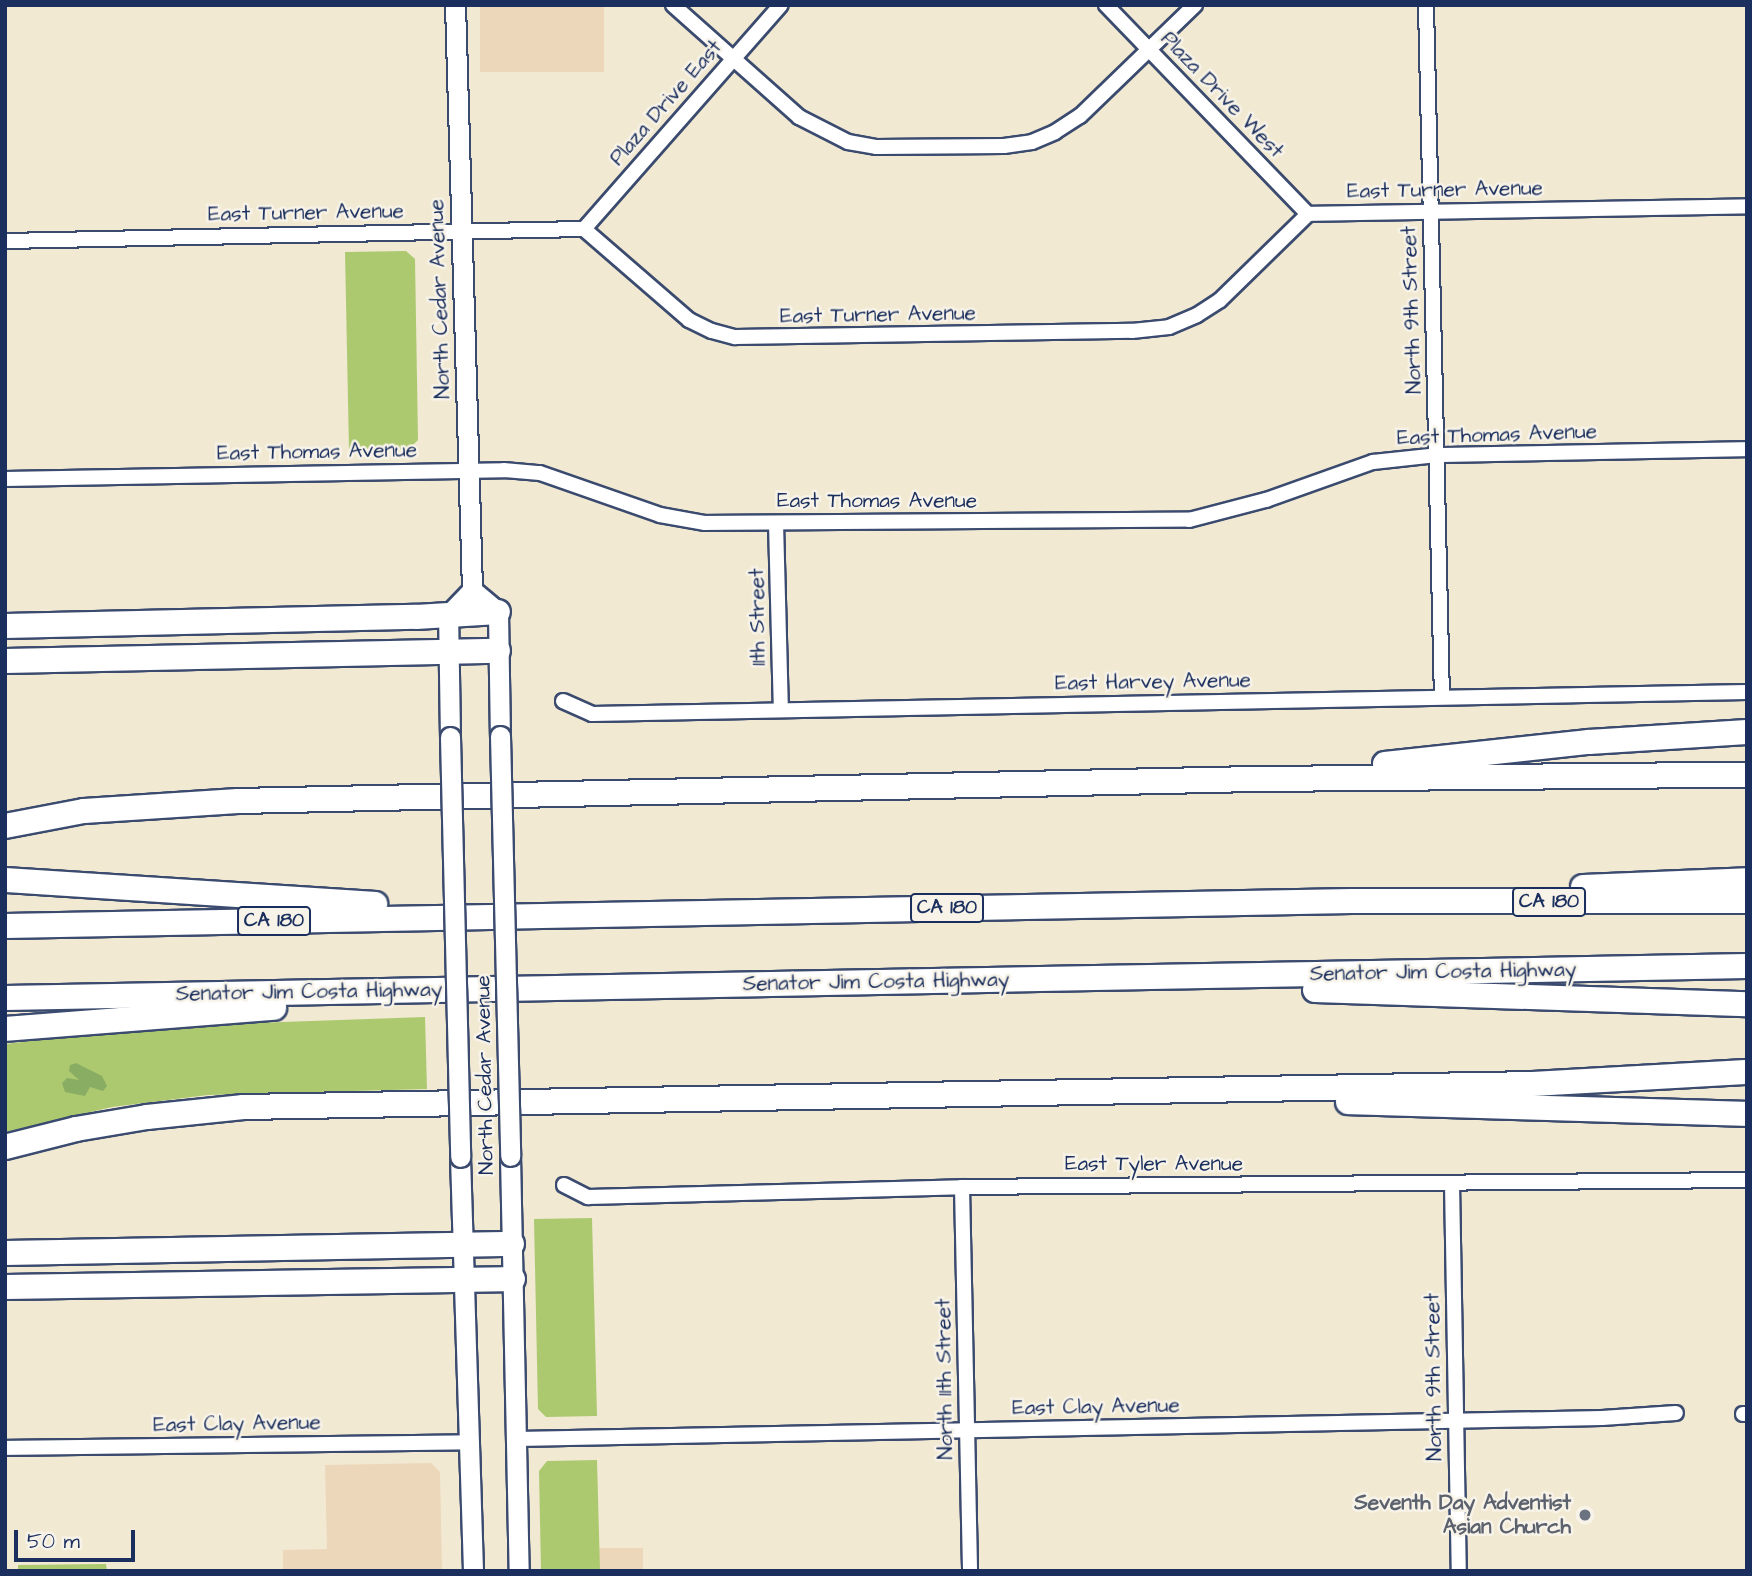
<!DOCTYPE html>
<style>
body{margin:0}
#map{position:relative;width:1752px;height:1576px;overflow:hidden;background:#f1e9d2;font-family:"Architects Daughter",sans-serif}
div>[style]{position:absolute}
.built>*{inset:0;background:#edd7bb;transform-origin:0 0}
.green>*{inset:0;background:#acc970}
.forest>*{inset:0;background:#89ad62}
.roads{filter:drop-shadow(2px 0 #3b4b6f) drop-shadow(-2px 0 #3b4b6f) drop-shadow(0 2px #3b4b6f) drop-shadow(0 -2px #3b4b6f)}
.minor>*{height:14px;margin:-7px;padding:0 7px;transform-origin:7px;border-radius:7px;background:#fff}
.secondary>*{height:19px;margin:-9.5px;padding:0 9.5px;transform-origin:9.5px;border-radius:9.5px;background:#fff}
.motorway>*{height:24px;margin:-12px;padding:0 12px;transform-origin:12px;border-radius:12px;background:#fff}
.bridges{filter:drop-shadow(2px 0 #3b4b6f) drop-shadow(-2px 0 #3b4b6f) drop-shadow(0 2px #3b4b6f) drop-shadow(0 -2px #3b4b6f)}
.secondary-bridge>*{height:19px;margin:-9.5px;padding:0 9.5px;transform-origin:9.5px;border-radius:9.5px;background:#fff}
.dots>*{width:19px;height:19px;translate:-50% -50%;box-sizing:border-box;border:4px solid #f7f3e8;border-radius:50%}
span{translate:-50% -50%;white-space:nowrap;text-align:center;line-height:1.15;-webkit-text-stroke:5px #f7f3e8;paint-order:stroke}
.shield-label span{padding:2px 5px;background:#f7f3e8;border:2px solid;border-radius:5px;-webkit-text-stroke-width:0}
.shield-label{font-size:19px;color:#1b2f5e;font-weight:700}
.street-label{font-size:21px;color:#1b2f5e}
.worship-label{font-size:21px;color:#5b616d;font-weight:700}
.right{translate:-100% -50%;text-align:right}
.frame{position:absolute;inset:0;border:7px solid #1b2f5e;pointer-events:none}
.scale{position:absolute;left:14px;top:1530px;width:121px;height:32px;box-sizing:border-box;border:4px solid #1b2f5e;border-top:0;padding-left:9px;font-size:21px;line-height:24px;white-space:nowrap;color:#1b2f5e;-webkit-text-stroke:5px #f7f3e8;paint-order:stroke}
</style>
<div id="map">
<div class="built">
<div style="left:480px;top:5px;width:124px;height:67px"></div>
<div style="clip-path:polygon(431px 1463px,440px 1472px,442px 1571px,283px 1571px,283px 1550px,327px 1549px,325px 1465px)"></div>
<div style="left:599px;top:1548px;width:44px;height:23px"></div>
</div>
<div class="green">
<div style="clip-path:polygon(406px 251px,415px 259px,418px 440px,409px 449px,349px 450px,345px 252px)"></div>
<div style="clip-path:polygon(425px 1017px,427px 1089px,208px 1095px,112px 1107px,5px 1132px,5px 1044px,164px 1026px)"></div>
<div style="clip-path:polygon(592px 1218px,597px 1416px,546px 1417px,538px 1409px,534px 1219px)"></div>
<div style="clip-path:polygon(597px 1460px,600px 1571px,541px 1571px,539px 1471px,547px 1461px)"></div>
<div style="clip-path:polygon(106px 1564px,107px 1571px,18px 1571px,18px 1565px)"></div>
</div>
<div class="forest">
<div style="clip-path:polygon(76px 1063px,102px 1076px,107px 1086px,103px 1091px,90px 1087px,85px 1096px,65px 1092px,62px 1083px,67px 1078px,79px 1080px,69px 1071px,70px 1065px)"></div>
</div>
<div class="roads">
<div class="minor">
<div style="left:673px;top:5px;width:169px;rotate:41.6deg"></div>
<div style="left:799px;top:117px;width:55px;rotate:27deg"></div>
<div style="left:848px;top:142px;width:28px;rotate:10deg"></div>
<div style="left:876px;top:147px;width:128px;rotate:-0.4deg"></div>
<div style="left:1004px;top:146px;width:28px;rotate:-8deg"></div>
<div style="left:1032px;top:142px;width:25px;rotate:-23deg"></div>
<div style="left:1055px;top:132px;width:30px;rotate:-33deg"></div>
<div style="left:1080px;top:116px;width:160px;rotate:-44deg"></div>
<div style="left:1106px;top:5px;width:291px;rotate:46deg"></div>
<div style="left:1426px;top:5px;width:692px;rotate:88.68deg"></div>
<div style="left:584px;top:229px;width:298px;rotate:-48.7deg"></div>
<div style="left:5px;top:241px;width:579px;rotate:-1.19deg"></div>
<div style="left:584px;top:229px;width:139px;rotate:40.9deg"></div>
<div style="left:689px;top:320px;width:25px;rotate:26deg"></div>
<div style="left:712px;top:331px;width:24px;rotate:15deg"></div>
<div style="left:735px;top:337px;width:397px;rotate:-0.9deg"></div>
<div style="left:1132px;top:331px;width:37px;rotate:-6deg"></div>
<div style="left:1169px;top:327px;width:30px;rotate:-23deg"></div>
<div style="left:1197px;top:315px;width:27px;rotate:-33deg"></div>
<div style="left:1220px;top:300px;width:123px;rotate:-44.3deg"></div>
<div style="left:1308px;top:214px;width:439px;rotate:-1deg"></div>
<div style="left:5px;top:479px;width:499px;rotate:-1deg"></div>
<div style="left:504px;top:470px;width:36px;rotate:5deg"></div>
<div style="left:540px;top:473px;width:127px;rotate:19.3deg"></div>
<div style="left:660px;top:515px;width:46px;rotate:10.1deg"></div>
<div style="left:705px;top:523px;width:484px;rotate:-0.4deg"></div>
<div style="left:1189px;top:520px;width:80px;rotate:-14.6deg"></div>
<div style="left:1266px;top:500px;width:114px;rotate:-19.6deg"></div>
<div style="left:1373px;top:462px;width:64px;rotate:-6.2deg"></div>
<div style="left:1437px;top:455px;width:310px;rotate:-1.1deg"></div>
<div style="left:776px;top:523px;width:186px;rotate:88.5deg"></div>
<div style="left:563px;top:701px;width:32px;rotate:24deg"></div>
<div style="left:592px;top:714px;width:1155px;rotate:-1.09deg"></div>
<div style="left:1452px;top:1183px;width:388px;rotate:89deg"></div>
<div style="left:564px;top:1185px;width:27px;rotate:27deg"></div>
<div style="left:588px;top:1197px;width:374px;rotate:-1.5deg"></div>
<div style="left:962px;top:1187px;width:785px;rotate:-0.51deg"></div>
<div style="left:962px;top:1187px;width:384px;rotate:88.8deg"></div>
<div style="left:1743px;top:1414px;width:4px"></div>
<div style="left:517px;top:1439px;width:1085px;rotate:-1.11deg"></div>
<div style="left:1602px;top:1418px;width:74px;rotate:-3.9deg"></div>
<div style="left:5px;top:1448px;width:463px;rotate:-0.7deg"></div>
</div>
<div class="secondary">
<div style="left:472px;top:590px;width:34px;rotate:40deg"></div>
<div style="left:498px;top:612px;width:124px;rotate:89.1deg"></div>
<div style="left:450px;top:737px;width:122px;rotate:-90.9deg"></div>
<div style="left:448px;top:615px;width:35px;rotate:-46deg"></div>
<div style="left:472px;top:590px;width:585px;rotate:-91.66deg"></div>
<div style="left:510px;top:1156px;width:415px;rotate:88.8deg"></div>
<div style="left:460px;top:1157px;width:414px;rotate:88.2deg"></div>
</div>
<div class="motorway">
<div style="left:5px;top:626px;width:411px;rotate:-1.3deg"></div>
<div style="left:416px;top:617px;width:82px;rotate:-3.5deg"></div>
<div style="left:5px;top:661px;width:493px;rotate:-1.2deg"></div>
<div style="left:1385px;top:764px;width:205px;rotate:-6.2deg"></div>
<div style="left:1589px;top:742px;width:158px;rotate:-3.6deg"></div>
<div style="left:5px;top:826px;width:80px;rotate:-10.8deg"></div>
<div style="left:84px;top:811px;width:154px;rotate:-3.7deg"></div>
<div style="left:238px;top:801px;width:1019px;rotate:-1.24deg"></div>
<div style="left:1257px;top:779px;width:490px;rotate:-0.5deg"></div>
<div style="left:5px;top:880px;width:371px;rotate:3.7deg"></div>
<div style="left:1583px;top:887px;width:164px;rotate:-2.4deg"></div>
<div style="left:5px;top:926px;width:1347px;rotate:-1.06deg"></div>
<div style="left:1352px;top:901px;width:395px"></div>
<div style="left:1315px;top:990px;width:432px;rotate:1.9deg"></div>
<div style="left:5px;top:998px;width:1742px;rotate:-1.05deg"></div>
<div style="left:5px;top:1029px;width:270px;rotate:-4.5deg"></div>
<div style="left:1348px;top:1102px;width:399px;rotate:1.7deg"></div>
<div style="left:5px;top:1147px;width:73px;rotate:-14.2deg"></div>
<div style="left:76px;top:1129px;width:72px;rotate:-9.6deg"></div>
<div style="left:147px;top:1117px;width:97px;rotate:-5.9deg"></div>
<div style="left:243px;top:1107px;width:1288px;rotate:-1.02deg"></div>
<div style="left:1531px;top:1084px;width:216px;rotate:-3.2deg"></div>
<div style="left:5px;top:1253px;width:507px;rotate:-1.02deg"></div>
<div style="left:5px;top:1287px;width:508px;rotate:-0.9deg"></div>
</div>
</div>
<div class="bridges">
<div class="secondary-bridge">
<div style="left:500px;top:736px;width:420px;rotate:88.6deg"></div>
<div style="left:450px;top:737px;width:420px;rotate:88.6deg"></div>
</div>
</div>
<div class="dots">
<div style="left:1585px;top:1515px;background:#6b7280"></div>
</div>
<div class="shield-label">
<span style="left:1549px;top:902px">CA 180</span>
<span style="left:947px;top:908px">CA 180</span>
<span style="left:274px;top:921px">CA 180</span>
</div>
<div class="street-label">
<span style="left:1222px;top:95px;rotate:46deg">Plaza Drive West</span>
<span style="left:666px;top:103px;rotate:-49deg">Plaza Drive East</span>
<span style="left:1445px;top:190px;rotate:-1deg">East Turner Avenue</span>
<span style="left:306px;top:213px;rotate:-1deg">East Turner Avenue</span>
<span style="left:440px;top:299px;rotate:-92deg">North Cedar Avenue</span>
<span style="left:1412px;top:310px;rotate:-92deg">North 9th Street</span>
<span style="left:878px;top:315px;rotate:-1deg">East Turner Avenue</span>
<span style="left:1497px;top:435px;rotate:-2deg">East Thomas Avenue</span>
<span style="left:317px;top:452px;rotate:-1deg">East Thomas Avenue</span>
<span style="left:877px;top:501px">East Thomas Avenue</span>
<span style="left:758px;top:617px;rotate:-91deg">11th Street</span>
<span style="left:1153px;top:682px;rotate:-1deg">East Harvey Avenue</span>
<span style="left:1443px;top:972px;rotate:-1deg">Senator Jim Costa Highway</span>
<span style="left:876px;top:982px;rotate:-1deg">Senator Jim Costa Highway</span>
<span style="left:309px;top:992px;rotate:-1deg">Senator Jim Costa Highway</span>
<span style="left:485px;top:1075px;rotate:-91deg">North Cedar Avenue</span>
<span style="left:1154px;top:1164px">East Tyler Avenue</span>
<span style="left:1434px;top:1377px;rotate:-91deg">North 9th Street</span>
<span style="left:945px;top:1379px;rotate:-91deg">North 11th Street</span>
<span style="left:1096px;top:1407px;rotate:-1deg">East Clay Avenue</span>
<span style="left:237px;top:1424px;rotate:-1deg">East Clay Avenue</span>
</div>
<div class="worship-label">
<span class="right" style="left:1571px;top:1515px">Seventh Day Adventist<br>Asian Church</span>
</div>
<div class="frame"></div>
<div class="scale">50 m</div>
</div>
